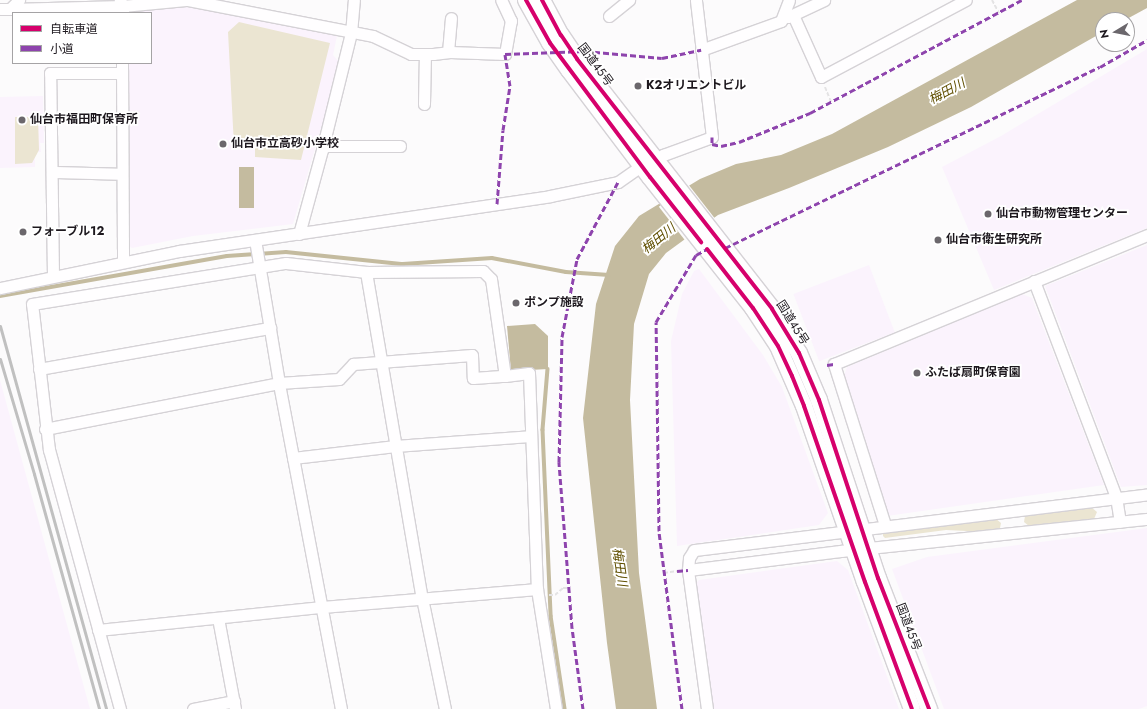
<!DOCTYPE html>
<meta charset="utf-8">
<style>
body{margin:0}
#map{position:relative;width:1147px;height:709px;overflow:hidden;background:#fcfbfc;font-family:Jost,"Noto Sans JP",sans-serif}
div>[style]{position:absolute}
.built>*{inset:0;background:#fbf3fd;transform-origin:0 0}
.green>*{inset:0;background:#ebe5d2}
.water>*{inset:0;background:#c4bb9f;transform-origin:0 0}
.pier>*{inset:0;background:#fcfbfc;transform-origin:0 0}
.stream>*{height:3.5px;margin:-1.75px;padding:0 1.75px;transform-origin:1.75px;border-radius:1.75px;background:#c4bb9f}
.path>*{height:2px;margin-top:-1px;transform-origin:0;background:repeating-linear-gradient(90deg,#e4e3e4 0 4px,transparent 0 6px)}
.roads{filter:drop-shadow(1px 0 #d5d2d6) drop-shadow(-1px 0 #d5d2d6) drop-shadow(0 1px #d5d2d6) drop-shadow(0 -1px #d5d2d6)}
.minor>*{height:11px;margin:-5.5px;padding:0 5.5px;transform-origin:5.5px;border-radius:5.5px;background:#fffeff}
.highway>*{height:16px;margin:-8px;padding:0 8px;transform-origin:8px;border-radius:8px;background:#fffeff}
.rail>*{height:3px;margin:-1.5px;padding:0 1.5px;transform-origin:1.5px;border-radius:1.5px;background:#c0c0c0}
.quiet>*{height:3px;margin-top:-1.5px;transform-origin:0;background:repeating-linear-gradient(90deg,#8e44ad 0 6px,transparent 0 9px)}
.cycleway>*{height:4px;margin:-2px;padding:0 2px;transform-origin:2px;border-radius:2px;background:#d6006c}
.dots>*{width:11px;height:11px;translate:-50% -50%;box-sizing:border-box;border:2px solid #fff;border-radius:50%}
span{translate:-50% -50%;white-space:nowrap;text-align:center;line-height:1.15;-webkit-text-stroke:3.5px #fff;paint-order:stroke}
.street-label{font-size:12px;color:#1d181e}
.poi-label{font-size:12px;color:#1d181e;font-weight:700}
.left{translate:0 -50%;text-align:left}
.water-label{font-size:13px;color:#604f01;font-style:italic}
.legend{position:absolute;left:12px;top:12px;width:140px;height:52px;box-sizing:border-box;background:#fff;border:1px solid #a5a3a5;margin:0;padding:5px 7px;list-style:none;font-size:12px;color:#1d181e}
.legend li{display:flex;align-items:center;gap:8px;height:20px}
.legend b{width:20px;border:1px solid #a5a3a5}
.north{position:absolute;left:1095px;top:12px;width:40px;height:40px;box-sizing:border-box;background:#fff;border:1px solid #a5a3a5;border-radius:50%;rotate:260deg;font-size:11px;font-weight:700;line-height:16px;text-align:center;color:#1d181e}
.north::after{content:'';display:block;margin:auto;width:14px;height:18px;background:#6b676c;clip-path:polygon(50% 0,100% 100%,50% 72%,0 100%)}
</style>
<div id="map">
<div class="built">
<div style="clip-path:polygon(180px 6px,228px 13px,337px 36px,333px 55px,340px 63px,293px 224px,193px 236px,132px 248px,129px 246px,128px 63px,151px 63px,151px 13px,127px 13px,127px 9px)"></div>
<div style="clip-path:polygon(1147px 49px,1147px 228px,994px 290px,942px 167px,1001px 136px)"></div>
<div style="clip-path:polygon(43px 96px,44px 143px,40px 143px,41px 152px,35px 152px,35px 167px,0 168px,0 97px)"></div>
<div style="clip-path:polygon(1147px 245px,1147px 485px,1121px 487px,1045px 286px)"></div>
<div style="left:869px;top:265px;width:72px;height:81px;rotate:69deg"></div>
<div style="clip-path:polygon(699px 269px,763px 355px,782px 387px,828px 513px,819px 525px,677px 546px,671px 341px,682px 294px,694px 271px)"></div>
<div style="clip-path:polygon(1022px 294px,1032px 298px,1104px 485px,887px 516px,844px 376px,847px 367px)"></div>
<div style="clip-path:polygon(0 380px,90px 709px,0 709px)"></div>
<div style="clip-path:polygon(1147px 528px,1147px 706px,1139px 709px,944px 709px,892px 569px,927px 557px)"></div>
<div style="clip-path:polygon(837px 561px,848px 570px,899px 709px,710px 709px,694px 586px,699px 580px)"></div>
</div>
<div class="green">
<div style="clip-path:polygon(239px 22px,330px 43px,301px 160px,255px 157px,255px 146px,234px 146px,228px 32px)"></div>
<div style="clip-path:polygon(15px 117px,38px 117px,39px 150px,32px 163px,15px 164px)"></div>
<div style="clip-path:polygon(1091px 507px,1097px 512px,1094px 519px,1029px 526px,1024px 522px,1025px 516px,1028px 515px)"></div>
<div style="clip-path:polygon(995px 518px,1001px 523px,1000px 528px,998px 530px,987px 532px,946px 530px,885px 538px,883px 536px,883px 532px)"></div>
</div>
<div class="water">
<div style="clip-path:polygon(1077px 0,1147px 0,1147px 8px,1125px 20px,1103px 20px,1103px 32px,971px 107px,888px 147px,789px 188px,718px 215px,666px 253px,649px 274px,634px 324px,630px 400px,639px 573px,657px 709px,616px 709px,607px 643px,583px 418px,596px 304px,615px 246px,639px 216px,700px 179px,736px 164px,781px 155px,832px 134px)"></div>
<div style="left:239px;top:167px;width:15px;height:41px"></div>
<div style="clip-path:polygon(535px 324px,548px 336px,548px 369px,511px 371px,507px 326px)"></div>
</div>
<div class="pier">
<div style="left:688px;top:184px;width:44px;height:37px;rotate:52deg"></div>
</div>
<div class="stream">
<div style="left:0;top:296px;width:230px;rotate:-10deg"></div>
<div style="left:227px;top:256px;width:59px;rotate:-3.9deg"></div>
<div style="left:286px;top:252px;width:118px;rotate:5.9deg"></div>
<div style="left:403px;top:264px;width:89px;rotate:-3.9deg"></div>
<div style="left:492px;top:258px;width:75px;rotate:10.7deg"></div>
<div style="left:566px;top:272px;width:43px;rotate:4deg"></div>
<div style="left:548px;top:369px;width:61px;rotate:94.7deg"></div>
<div style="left:543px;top:430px;width:186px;rotate:87.5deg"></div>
<div style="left:551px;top:616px;width:94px;rotate:81.4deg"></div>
</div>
<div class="path">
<div style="left:992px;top:0;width:15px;rotate:62deg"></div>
<div style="left:825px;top:87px;width:16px;rotate:68deg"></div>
<div style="left:664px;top:573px;width:13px;rotate:-9deg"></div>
<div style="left:549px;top:595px;width:6px"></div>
<div style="left:555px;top:595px;width:11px;rotate:-41deg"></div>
<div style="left:563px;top:588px;width:6px"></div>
</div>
<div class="roads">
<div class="minor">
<div style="left:188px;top:0;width:188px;rotate:11deg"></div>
<div style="left:373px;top:36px;width:42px;rotate:25.3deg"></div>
<div style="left:411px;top:54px;width:22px"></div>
<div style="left:433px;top:54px;width:17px;rotate:-7deg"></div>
<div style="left:450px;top:52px;width:55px;rotate:2.1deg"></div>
<div style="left:505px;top:54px;width:34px;rotate:-80deg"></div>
<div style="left:511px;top:21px;width:23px;rotate:-115deg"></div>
<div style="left:0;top:9px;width:10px"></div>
<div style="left:10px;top:9px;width:13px;rotate:-45deg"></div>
<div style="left:10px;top:9px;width:113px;rotate:-1.5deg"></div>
<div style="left:123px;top:6px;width:7px;rotate:-117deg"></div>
<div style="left:123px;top:12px;width:6px;rotate:-90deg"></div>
<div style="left:123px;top:6px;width:63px;rotate:-5.4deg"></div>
<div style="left:793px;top:15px;width:68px;rotate:65.7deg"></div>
<div style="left:821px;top:77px;width:164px;rotate:-28deg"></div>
<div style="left:609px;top:16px;width:26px;rotate:-39deg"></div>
<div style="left:788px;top:17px;width:40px;rotate:-25deg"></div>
<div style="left:701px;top:50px;width:85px;rotate:-19.9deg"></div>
<div style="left:781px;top:21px;width:22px;rotate:-69deg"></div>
<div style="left:448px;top:52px;width:34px;rotate:-85deg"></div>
<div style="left:122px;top:63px;width:198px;rotate:89.7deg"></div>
<div style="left:424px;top:104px;width:50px;rotate:-88.9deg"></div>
<div style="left:323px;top:146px;width:77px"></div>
<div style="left:656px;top:160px;width:9px;rotate:-36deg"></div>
<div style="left:663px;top:155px;width:52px;rotate:-20.2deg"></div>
<div style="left:712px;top:137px;width:138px;rotate:-96.7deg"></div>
<div style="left:52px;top:172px;width:70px;rotate:1.6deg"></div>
<div style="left:299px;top:234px;width:87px;rotate:-74.7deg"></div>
<div style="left:322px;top:150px;width:121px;rotate:-76.1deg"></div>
<div style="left:351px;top:33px;width:33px;rotate:-85deg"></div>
<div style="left:366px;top:272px;width:331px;rotate:80.3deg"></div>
<div style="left:422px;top:598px;width:113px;rotate:78.3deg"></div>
<div style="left:53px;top:276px;width:203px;rotate:-90.8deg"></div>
<div style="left:50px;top:73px;width:72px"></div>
<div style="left:1034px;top:281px;width:231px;rotate:69.2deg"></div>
<div style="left:1116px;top:497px;width:25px;rotate:81deg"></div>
<div style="left:0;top:288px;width:183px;rotate:-11.7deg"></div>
<div style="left:179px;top:251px;width:375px;rotate:-8.4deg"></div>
<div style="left:550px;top:196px;width:69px;rotate:-11.6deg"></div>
<div style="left:618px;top:182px;width:28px;rotate:-35deg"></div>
<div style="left:39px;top:369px;width:235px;rotate:-10.1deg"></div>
<div style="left:45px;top:429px;width:238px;rotate:-11.1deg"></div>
<div style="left:279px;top:383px;width:145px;rotate:-99.5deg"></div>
<div style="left:293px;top:458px;width:103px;rotate:-6.7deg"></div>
<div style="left:395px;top:446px;width:135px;rotate:-4.2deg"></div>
<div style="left:885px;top:525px;width:169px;rotate:-107.6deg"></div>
<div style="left:834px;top:364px;width:339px;rotate:-22.4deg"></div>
<div style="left:688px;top:570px;width:154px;rotate:-7.1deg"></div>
<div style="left:841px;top:551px;width:308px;rotate:-6deg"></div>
<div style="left:218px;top:618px;width:93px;rotate:79.4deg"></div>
<div style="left:98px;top:630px;width:225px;rotate:-5.9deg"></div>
<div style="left:322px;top:607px;width:216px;rotate:-4.8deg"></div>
<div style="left:120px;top:709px;width:269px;rotate:-105.3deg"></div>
<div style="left:49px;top:450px;width:147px;rotate:-96.6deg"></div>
<div style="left:32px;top:304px;width:257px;rotate:-9.2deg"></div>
<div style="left:286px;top:263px;width:81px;rotate:6.4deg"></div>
<div style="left:366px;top:272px;width:117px;rotate:-0.5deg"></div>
<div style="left:483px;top:271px;width:11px;rotate:45deg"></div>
<div style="left:491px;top:279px;width:98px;rotate:81.8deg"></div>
<div style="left:505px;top:376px;width:24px;rotate:-7deg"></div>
<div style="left:529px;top:373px;width:216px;rotate:87.9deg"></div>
<div style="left:537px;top:589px;width:121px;rotate:81deg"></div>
<div style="left:193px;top:709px;width:42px;rotate:-11deg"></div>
<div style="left:341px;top:709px;width:332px;rotate:-100.8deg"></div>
<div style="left:279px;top:383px;width:60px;rotate:-3.8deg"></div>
<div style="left:339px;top:379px;width:21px;rotate:-47deg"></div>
<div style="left:353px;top:364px;width:119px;rotate:-4.3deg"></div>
<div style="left:472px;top:355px;width:23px;rotate:88deg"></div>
<div style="left:473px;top:378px;width:32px;rotate:-4deg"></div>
<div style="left:707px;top:709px;width:140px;rotate:-97.8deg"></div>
<div style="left:688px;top:570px;width:12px;rotate:-85deg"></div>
<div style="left:689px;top:558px;width:9px;rotate:-58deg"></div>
<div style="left:694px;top:550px;width:456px;rotate:-7deg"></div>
</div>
<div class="highway">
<div style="left:526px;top:0;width:49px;rotate:60.8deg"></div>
<div style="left:550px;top:43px;width:33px;rotate:55deg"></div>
<div style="left:569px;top:70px;width:134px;rotate:52.9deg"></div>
<div style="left:650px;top:177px;width:167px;rotate:51.8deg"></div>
<div style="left:753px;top:308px;width:45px;rotate:56.7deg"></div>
<div style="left:778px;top:346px;width:65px;rotate:66.6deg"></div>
<div style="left:804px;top:406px;width:186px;rotate:70.9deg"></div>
<div style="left:865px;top:582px;width:135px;rotate:69.7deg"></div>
<div style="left:542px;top:0;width:40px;rotate:62deg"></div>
<div style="left:561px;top:35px;width:29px;rotate:56deg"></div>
<div style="left:577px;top:59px;width:317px;rotate:52deg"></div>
<div style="left:772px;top:309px;width:52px;rotate:58.5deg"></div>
<div style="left:799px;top:353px;width:51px;rotate:66.9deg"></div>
<div style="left:819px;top:400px;width:188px;rotate:71.7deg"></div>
<div style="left:878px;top:578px;width:141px;rotate:68.7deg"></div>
</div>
</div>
<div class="rail">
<div style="left:0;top:326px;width:397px;rotate:74.5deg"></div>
<div style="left:0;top:359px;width:120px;rotate:73.5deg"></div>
<div style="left:34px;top:474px;width:244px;rotate:74.5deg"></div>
</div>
<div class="quiet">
<div style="left:712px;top:137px;width:7px;rotate:90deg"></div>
<div style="left:712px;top:144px;width:9px;rotate:13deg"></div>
<div style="left:721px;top:146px;width:18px;rotate:-13deg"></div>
<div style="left:739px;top:142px;width:77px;rotate:-22.2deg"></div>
<div style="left:810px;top:113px;width:240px;rotate:-28.1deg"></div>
<div style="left:497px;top:204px;width:74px;rotate:-85.4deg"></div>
<div style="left:503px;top:130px;width:45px;rotate:-81deg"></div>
<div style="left:510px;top:86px;width:32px;rotate:-99deg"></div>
<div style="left:505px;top:54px;width:80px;rotate:-2.1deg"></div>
<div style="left:585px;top:51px;width:77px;rotate:5.2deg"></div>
<div style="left:662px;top:58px;width:40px;rotate:-12deg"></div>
<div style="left:725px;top:248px;width:416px;rotate:-25.8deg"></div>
<div style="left:1100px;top:67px;width:54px;rotate:-29.9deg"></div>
<div style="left:827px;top:365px;width:7px;rotate:-8deg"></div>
<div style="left:677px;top:571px;width:11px;rotate:-5deg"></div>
<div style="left:583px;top:709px;width:82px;rotate:-97.7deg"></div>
<div style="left:572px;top:628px;width:167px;rotate:-94.5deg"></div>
<div style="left:559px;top:462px;width:125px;rotate:-88.6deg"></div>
<div style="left:562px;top:337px;width:79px;rotate:-79.1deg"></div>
<div style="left:577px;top:259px;width:87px;rotate:-62deg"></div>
<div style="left:682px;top:709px;width:179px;rotate:-97.4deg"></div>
<div style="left:659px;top:531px;width:209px;rotate:-90.8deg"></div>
<div style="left:656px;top:322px;width:78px;rotate:-59.2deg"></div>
<div style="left:696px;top:255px;width:13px;rotate:-29deg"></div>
</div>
<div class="cycleway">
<div style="left:526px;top:0;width:49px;rotate:60.8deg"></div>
<div style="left:550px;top:43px;width:167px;rotate:53.3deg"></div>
<div style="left:650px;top:177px;width:83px;rotate:51.9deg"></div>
<div style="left:542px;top:0;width:40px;rotate:62deg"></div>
<div style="left:561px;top:35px;width:29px;rotate:56deg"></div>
<div style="left:577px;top:59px;width:317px;rotate:52deg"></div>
<div style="left:772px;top:309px;width:52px;rotate:58.5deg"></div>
<div style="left:799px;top:353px;width:51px;rotate:66.9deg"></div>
<div style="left:819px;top:400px;width:188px;rotate:71.7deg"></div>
<div style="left:878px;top:578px;width:141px;rotate:68.7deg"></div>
<div style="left:707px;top:249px;width:75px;rotate:52.1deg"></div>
<div style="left:753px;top:308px;width:45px;rotate:56.7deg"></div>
<div style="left:778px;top:346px;width:33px;rotate:65deg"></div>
<div style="left:792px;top:376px;width:32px;rotate:68deg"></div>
<div style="left:804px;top:406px;width:186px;rotate:70.9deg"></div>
<div style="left:865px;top:582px;width:135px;rotate:69.7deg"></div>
</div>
<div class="dots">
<div style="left:638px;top:86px;background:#6b676c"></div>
<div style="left:22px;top:120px;background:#6b676c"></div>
<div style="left:223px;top:144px;background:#6b676c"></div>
<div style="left:988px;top:214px;background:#6b676c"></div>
<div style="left:23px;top:232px;background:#6b676c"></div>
<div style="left:938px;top:240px;background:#6b676c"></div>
<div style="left:516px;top:303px;background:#6b676c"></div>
<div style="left:917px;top:373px;background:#6b676c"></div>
</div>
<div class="street-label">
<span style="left:595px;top:65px;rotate:53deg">国道45号</span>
<span style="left:792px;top:323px;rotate:58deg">国道45号</span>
<span style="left:908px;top:627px;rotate:69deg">国道45号</span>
</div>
<div class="poi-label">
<span class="left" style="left:646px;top:86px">K2オリエントビル</span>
<span class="left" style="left:30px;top:120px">仙台市福田町保育所</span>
<span class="left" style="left:231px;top:144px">仙台市立高砂小学校</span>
<span class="left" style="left:996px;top:214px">仙台市動物管理センター</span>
<span class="left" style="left:31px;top:232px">フォーブル12</span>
<span class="left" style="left:946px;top:240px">仙台市衛生研究所</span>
<span class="left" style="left:524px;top:303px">ポンプ施設</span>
<span class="left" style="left:925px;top:373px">ふたば扇町保育園</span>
</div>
<div class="water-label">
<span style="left:947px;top:92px;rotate:-28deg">梅田川</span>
<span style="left:659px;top:239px;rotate:-39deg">梅田川</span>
<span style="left:619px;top:567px;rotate:82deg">梅田川</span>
</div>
<ul class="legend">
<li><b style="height:5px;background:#d6006c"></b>自転車道</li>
<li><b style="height:5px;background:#8e44ad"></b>小道</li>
</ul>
<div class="north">N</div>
</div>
